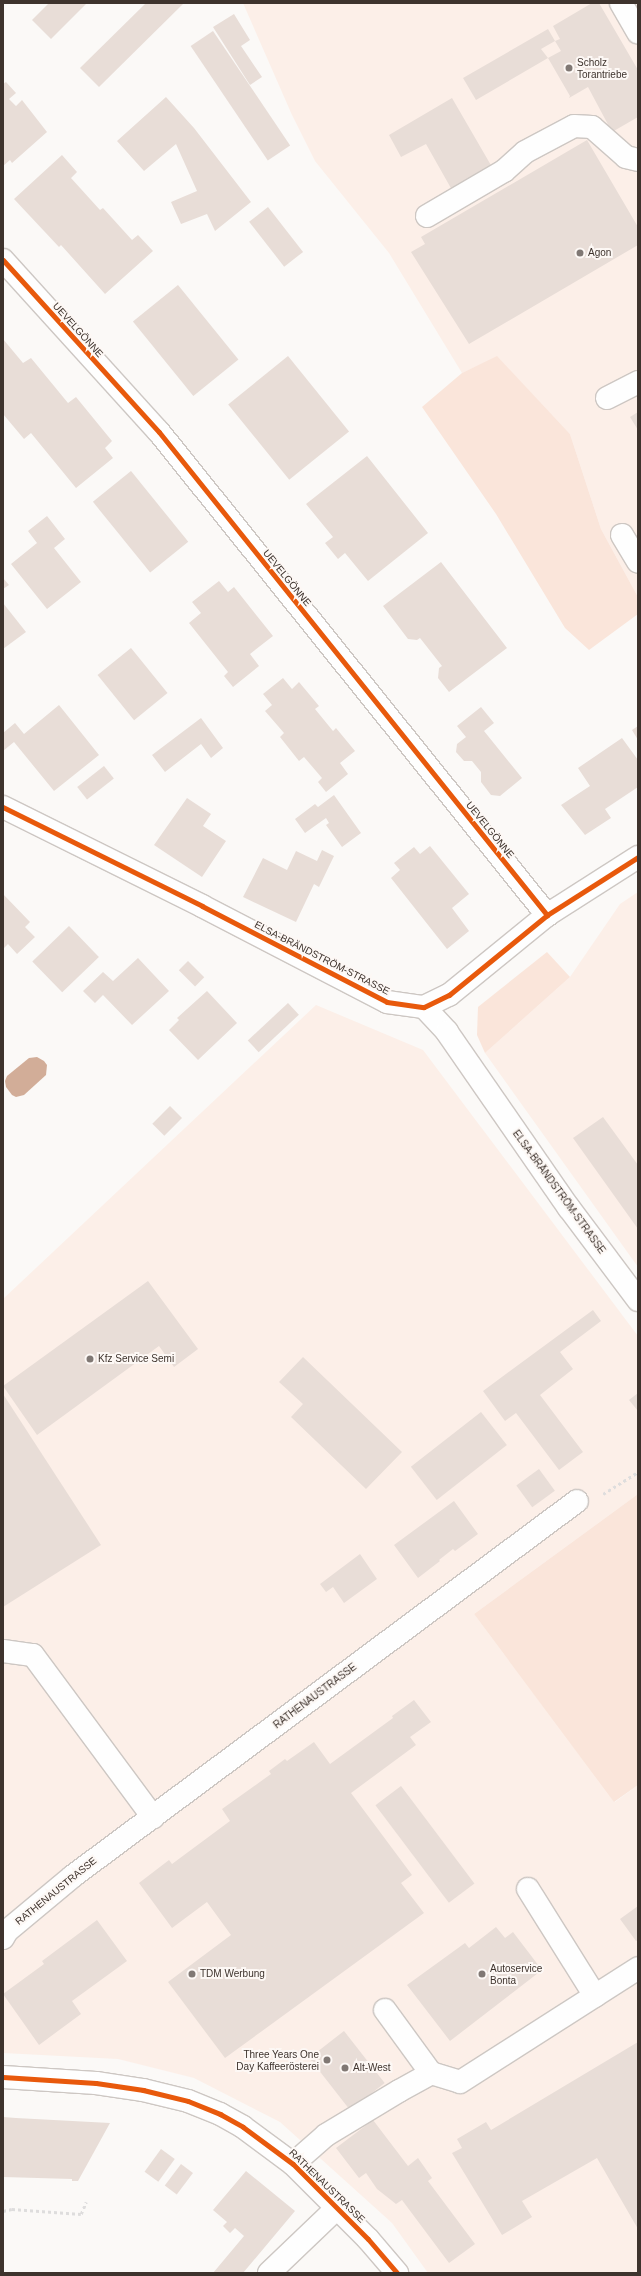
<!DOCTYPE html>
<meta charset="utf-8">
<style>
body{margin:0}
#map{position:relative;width:641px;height:2276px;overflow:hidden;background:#fbf9f7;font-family:Arial,sans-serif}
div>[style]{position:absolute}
.built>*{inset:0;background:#fcefe8}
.green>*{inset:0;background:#fae5da}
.water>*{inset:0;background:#d2ad98}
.building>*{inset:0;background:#e8ddd7;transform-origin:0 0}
.path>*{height:2.5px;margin-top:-1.25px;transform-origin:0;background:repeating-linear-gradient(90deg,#dedddd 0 3px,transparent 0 6px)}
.roads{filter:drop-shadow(1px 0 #cdc7c3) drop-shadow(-1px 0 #cdc7c3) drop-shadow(0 1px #cdc7c3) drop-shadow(0 -1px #cdc7c3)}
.minor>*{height:22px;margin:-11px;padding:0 11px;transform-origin:11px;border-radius:11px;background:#fefefe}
.cycleway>*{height:5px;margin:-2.5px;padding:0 2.5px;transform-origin:2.5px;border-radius:2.5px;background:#e8590c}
.dots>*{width:11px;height:11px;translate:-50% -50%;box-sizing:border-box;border:2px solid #fdf8f5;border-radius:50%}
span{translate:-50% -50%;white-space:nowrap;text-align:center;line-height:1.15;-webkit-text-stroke:4px #fdf8f5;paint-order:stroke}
.poi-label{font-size:10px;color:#3e332d}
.left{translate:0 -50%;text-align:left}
.right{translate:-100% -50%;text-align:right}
.street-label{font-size:10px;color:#3e332d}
.frame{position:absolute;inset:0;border:4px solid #3e332d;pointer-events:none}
</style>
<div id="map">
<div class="built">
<div style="clip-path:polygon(243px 3px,638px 3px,638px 597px,601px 529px,570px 434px,497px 357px,462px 373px,389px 253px,315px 161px,292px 115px)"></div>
<div style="clip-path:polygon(638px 892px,638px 1267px,485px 1053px,570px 977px,620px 904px)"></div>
<div style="clip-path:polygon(316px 1005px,423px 1050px,638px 1336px,638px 1494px,474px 1614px,615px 1802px,638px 1785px,638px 2273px,428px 2273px,392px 2223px,280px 2122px,194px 2078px,118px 2059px,3px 2053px,3px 1299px)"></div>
</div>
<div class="green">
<div style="clip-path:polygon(497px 356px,570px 434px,601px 529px,638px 597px,638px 614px,589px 650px,565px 628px,496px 514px,422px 407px,462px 373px)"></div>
<div style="clip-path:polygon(547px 952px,570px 977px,485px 1053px,477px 1035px,478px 1007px)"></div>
<div style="clip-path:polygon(638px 1494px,638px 1785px,614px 1802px,474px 1614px)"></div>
</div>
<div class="water">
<div style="clip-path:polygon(37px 1057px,44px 1061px,47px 1065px,46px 1075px,24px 1095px,16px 1097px,12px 1095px,6px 1087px,5px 1081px,7px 1076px,29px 1058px)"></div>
</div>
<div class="building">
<div style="clip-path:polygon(49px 3px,87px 3px,51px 39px,32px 20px)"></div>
<div style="clip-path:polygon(146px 3px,184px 3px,99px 87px,80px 68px)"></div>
<div style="clip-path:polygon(592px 3px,599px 3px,638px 70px,638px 117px,612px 132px,588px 87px,569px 98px,570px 96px,548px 58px,561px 51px,555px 41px,541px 49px,548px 58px,476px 100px,463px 78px,548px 29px,555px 41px,560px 39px,553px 26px)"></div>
<div style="clip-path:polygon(234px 14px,250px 40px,241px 46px,262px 77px,250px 85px,213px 27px)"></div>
<div style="left:213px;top:31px;width:138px;height:27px;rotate:56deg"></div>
<div style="clip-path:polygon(6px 82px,16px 93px,9px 99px,16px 106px,22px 100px,47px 132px,12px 163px,10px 160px,3px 166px,3px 84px)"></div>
<div style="clip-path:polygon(166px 97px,194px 128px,251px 202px,215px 231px,207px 214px,181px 224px,171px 202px,197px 191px,176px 144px,144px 171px,117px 141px)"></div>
<div style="clip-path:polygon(452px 98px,492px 167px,452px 190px,426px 144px,401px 157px,389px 135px)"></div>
<div style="clip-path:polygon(587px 140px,638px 227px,638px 245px,469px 344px,411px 252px,425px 244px,421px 237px)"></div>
<div style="clip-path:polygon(62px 155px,77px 172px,71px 178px,100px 210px,103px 208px,132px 240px,138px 235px,153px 251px,105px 294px,61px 245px,59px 247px,14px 199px)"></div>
<div style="left:268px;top:207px;width:57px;height:24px;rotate:52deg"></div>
<div style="left:178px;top:285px;width:96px;height:58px;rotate:51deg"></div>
<div style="clip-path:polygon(3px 339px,23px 363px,31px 358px,68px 403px,76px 397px,112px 441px,105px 448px,113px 458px,76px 488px,31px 433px,24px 439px,3px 414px)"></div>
<div style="left:288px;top:356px;width:97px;height:77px;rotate:51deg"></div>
<div style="clip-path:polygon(638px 412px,638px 430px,630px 417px)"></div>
<div style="clip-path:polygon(367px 456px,428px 533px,368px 581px,345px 553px,338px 559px,325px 543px,333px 537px,306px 504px)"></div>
<div style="left:131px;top:471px;width:91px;height:49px;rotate:51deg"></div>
<div style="clip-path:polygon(47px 516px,65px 539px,54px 548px,81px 582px,47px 609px,11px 564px,37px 543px,28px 531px)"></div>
<div style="clip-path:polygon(441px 562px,507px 648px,449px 692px,438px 678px,439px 668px,442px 666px,420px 638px,417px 640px,408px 639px,383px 606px)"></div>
<div style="clip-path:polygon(3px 578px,9px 585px,3px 589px)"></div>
<div style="clip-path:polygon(219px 581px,228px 592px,234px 587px,273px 636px,250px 654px,259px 666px,233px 687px,224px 676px,228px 672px,189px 623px,201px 613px,192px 602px)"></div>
<div style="clip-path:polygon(3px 603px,26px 632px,3px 649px)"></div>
<div style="left:131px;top:648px;width:58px;height:43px;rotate:51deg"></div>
<div style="clip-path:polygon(283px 678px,292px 689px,299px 682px,319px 706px,315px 709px,333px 731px,336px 728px,355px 751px,340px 763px,348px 774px,326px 792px,318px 782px,322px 778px,304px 757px,299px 761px,280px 737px,284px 733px,265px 711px,272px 705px,263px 694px)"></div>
<div style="clip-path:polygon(59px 705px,99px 755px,54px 791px,14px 742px,3px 751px,3px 733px,15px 723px,24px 734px)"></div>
<div style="clip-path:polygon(481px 707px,494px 723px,484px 731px,522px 778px,500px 796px,491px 795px,481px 782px,481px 772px,472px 761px,464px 761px,456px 752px,457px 744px,466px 737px,457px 726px)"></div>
<div style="clip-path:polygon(201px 718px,223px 748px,211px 758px,201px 744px,165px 772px,152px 755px)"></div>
<div style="clip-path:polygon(638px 726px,638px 740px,632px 730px)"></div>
<div style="clip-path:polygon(622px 738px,638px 760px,638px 787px,605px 809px,611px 818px,585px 835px,561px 805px,590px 786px,578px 768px)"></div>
<div style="left:104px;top:766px;width:16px;height:34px;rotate:52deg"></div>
<div style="clip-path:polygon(334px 795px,361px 833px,342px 847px,326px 825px,329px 823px,326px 818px,305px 833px,295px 819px,315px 804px,318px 807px)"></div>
<div style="clip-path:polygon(187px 798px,211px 814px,203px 826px,226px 841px,202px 877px,154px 845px)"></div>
<div style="clip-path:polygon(430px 846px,469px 894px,452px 908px,469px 931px,447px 949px,391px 878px,400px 870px,394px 863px,414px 847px,420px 854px)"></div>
<div style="clip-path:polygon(322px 850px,334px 856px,319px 887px,314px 884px,296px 922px,243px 897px,263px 858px,287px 870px,296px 851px,317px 861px)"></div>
<div style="clip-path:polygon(3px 894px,30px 922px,25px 927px,35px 937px,17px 954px,8px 944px,3px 949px)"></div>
<div style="left:69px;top:926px;width:43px;height:51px;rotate:46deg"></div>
<div style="clip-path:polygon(138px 958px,169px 991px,132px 1025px,103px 995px,95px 1003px,83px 991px,103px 972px,113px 981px)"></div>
<div style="left:188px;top:961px;width:23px;height:13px;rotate:45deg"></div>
<div style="clip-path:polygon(207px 991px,237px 1023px,198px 1060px,169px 1030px,179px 1020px,177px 1018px)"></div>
<div style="left:288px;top:1003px;width:16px;height:55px;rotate:47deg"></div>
<div style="left:170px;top:1106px;width:17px;height:25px;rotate:45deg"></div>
<div style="clip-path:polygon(603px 1117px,638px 1165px,638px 1229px,573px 1138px)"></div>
<div style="clip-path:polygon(148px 1281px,198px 1349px,174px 1367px,159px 1346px,37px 1435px,3px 1386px)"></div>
<div style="clip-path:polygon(593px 1310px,601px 1321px,560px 1352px,573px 1369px,540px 1395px,583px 1452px,559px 1470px,516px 1413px,505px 1421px,483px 1391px)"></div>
<div style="clip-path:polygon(303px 1357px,402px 1452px,366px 1489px,291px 1417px,303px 1404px,279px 1382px)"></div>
<div style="clip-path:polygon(638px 1393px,638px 1411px,629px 1400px)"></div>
<div style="clip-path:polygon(3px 1394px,101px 1545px,3px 1607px)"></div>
<div style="left:481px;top:1412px;width:42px;height:89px;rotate:52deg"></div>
<div style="left:539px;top:1469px;width:27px;height:28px;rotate:54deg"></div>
<div style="clip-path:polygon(454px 1501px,478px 1534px,455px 1551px,453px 1549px,439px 1560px,440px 1561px,418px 1578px,394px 1545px)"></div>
<div style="clip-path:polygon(360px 1554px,377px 1579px,344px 1603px,333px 1587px,326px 1592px,320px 1584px)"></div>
<div style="clip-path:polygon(414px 1700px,431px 1722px,410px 1737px,416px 1745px,351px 1793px,412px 1875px,401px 1883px,424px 1913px,225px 2058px,168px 1982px,231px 1935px,207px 1902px,172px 1928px,139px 1883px,169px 1860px,172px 1864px,230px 1821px,222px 1809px,271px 1774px,269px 1771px,285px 1759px,287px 1761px,314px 1742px,330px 1764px,393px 1718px,392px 1716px)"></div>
<div style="left:401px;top:1786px;width:122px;height:32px;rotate:53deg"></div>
<div style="clip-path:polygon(638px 1906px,638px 1940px,636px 1941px,620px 1919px)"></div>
<div style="clip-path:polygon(97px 1920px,127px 1961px,72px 2001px,81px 2014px,39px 2045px,3px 1994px,44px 1964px,42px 1961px)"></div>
<div style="clip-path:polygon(496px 1927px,505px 1938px,513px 1932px,542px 1970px,450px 2041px,407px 1985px,465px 1943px,469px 1948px)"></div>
<div style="left:344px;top:2031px;width:66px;height:44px;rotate:52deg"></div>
<div style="clip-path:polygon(638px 2042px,638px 2229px,597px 2158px,522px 2201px,532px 2217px,502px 2235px,452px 2153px,462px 2148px,457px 2139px,486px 2122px,491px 2130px)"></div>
<div style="clip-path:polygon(3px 2117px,16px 2118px,110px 2123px,78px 2181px,72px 2181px,72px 2179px,3px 2177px)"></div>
<div style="clip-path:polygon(373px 2120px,408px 2166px,418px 2158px,432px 2178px,428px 2181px,475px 2244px,449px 2263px,402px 2200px,396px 2204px,377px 2189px,366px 2173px,359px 2178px,336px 2148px)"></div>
<div style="left:161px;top:2149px;width:17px;height:28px;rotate:36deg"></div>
<div style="left:181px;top:2164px;width:15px;height:27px;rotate:37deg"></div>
<div style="clip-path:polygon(246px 2171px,295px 2211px,243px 2273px,213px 2273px,244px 2236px,235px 2228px,230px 2233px,223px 2226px,227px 2222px,213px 2210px)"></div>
</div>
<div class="path">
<div style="left:603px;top:1494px;width:41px;rotate:-32.2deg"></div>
<div style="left:3px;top:2211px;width:9px;rotate:-13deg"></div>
<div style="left:12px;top:2209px;width:69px;rotate:4.1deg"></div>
<div style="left:81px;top:2214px;width:13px;rotate:-67deg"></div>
</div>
<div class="roads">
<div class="minor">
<div style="left:621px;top:3px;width:34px;rotate:60deg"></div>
<div style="left:427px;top:216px;width:89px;rotate:-30.3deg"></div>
<div style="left:504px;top:171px;width:28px;rotate:-42deg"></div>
<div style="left:525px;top:152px;width:55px;rotate:-28deg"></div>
<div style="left:574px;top:126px;width:18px;rotate:3deg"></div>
<div style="left:592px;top:127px;width:45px;rotate:41.4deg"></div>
<div style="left:626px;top:157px;width:12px;rotate:14deg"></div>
<div style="left:3px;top:260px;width:232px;rotate:47.8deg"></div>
<div style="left:159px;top:432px;width:620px;rotate:51.22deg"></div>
<div style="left:607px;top:398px;width:35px;rotate:-27deg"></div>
<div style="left:622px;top:535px;width:31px;rotate:59deg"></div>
<div style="left:3px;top:807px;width:222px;rotate:26.4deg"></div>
<div style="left:202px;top:906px;width:208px;rotate:27.4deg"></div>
<div style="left:387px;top:1002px;width:37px;rotate:8deg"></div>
<div style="left:424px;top:1007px;width:28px;rotate:-26deg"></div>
<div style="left:449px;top:995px;width:127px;rotate:-39.2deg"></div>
<div style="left:547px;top:915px;width:108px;rotate:-32.5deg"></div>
<div style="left:424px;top:1007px;width:34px;rotate:47deg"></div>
<div style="left:447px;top:1032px;width:214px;rotate:55.3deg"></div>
<div style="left:569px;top:1208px;width:115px;rotate:53.1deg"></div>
<div style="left:3px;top:1651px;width:30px;rotate:8deg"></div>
<div style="left:33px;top:1655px;width:202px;rotate:53.5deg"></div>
<div style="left:528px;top:1889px;width:126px;rotate:57.9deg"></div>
<div style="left:3px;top:1938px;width:8px;rotate:-60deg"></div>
<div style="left:7px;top:1931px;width:86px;rotate:-39.8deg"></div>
<div style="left:73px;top:1876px;width:628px;rotate:-36.65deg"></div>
<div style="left:385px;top:2010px;width:78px;rotate:53.9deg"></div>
<div style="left:3px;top:2077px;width:93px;rotate:3.7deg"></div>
<div style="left:96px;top:2083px;width:48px;rotate:8.5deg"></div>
<div style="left:143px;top:2090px;width:46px;rotate:13.7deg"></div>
<div style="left:188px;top:2101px;width:35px;rotate:22deg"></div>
<div style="left:220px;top:2114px;width:26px;rotate:29deg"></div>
<div style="left:243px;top:2127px;width:62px;rotate:36.5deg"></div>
<div style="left:293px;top:2164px;width:106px;rotate:45deg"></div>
<div style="left:368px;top:2239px;width:45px;rotate:49.5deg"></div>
<div style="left:293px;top:2164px;width:44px;rotate:-41.3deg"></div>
<div style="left:326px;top:2135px;width:85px;rotate:-31.1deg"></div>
<div style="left:399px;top:2091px;width:37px;rotate:-29deg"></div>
<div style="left:431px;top:2073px;width:30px;rotate:17deg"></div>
<div style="left:460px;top:2082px;width:211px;rotate:-32.6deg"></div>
<div style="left:269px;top:2273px;width:94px;rotate:-43.7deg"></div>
</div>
</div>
<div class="cycleway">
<div style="left:3px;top:260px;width:232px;rotate:47.8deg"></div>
<div style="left:159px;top:432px;width:620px;rotate:51.22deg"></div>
<div style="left:3px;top:807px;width:222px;rotate:26.4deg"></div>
<div style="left:202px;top:906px;width:208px;rotate:27.4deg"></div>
<div style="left:387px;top:1002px;width:37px;rotate:8deg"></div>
<div style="left:424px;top:1007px;width:28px;rotate:-26deg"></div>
<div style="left:449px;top:995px;width:127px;rotate:-39.2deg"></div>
<div style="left:547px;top:915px;width:108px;rotate:-32.5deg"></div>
<div style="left:3px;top:2077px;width:93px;rotate:3.7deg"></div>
<div style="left:96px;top:2083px;width:48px;rotate:8.5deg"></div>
<div style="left:143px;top:2090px;width:46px;rotate:13.7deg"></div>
<div style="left:188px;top:2101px;width:35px;rotate:22deg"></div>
<div style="left:220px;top:2114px;width:26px;rotate:29deg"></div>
<div style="left:243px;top:2127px;width:62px;rotate:36.5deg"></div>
<div style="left:293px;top:2164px;width:106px;rotate:45deg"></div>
<div style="left:368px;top:2239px;width:45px;rotate:49.5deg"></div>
</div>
<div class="dots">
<div style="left:569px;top:68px;background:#807874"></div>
<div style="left:580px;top:253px;background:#807874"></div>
<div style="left:90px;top:1359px;background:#807874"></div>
<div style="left:192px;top:1974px;background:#807874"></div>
<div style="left:482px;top:1974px;background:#807874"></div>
<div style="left:327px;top:2060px;background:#807874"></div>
<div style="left:345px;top:2068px;background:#807874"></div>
</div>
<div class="poi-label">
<span class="left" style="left:577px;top:68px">Scholz<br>Torantriebe</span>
<span class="left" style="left:588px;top:253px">Agon</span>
<span class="left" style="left:98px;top:1359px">Kfz Service Semi</span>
<span class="left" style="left:490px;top:1974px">Autoservice<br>Bonta</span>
<span class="left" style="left:200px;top:1974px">TDM Werbung</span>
<span class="right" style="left:319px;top:2060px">Three Years One<br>Day Kaffeerösterei</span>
<span class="left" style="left:353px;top:2068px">Alt-West</span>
</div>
<div class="street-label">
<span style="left:78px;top:330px;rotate:48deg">UEVELGÖNNE</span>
<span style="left:287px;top:578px;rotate:51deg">UEVELGÖNNE</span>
<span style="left:490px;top:830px;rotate:51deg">UEVELGÖNNE</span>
<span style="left:322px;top:958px;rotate:27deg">ELSA-BRÄNDSTRÖM-STRASSE</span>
<span style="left:559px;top:1192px;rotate:54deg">ELSA-BRÄNDSTRÖM-STRASSE</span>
<span style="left:315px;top:1696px;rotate:-37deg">RATHENAUSTRASSE</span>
<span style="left:56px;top:1891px;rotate:-39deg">RATHENAUSTRASSE</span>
<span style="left:327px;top:2186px;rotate:44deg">RATHENAUSTRASSE</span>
</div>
<div class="frame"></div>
</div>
